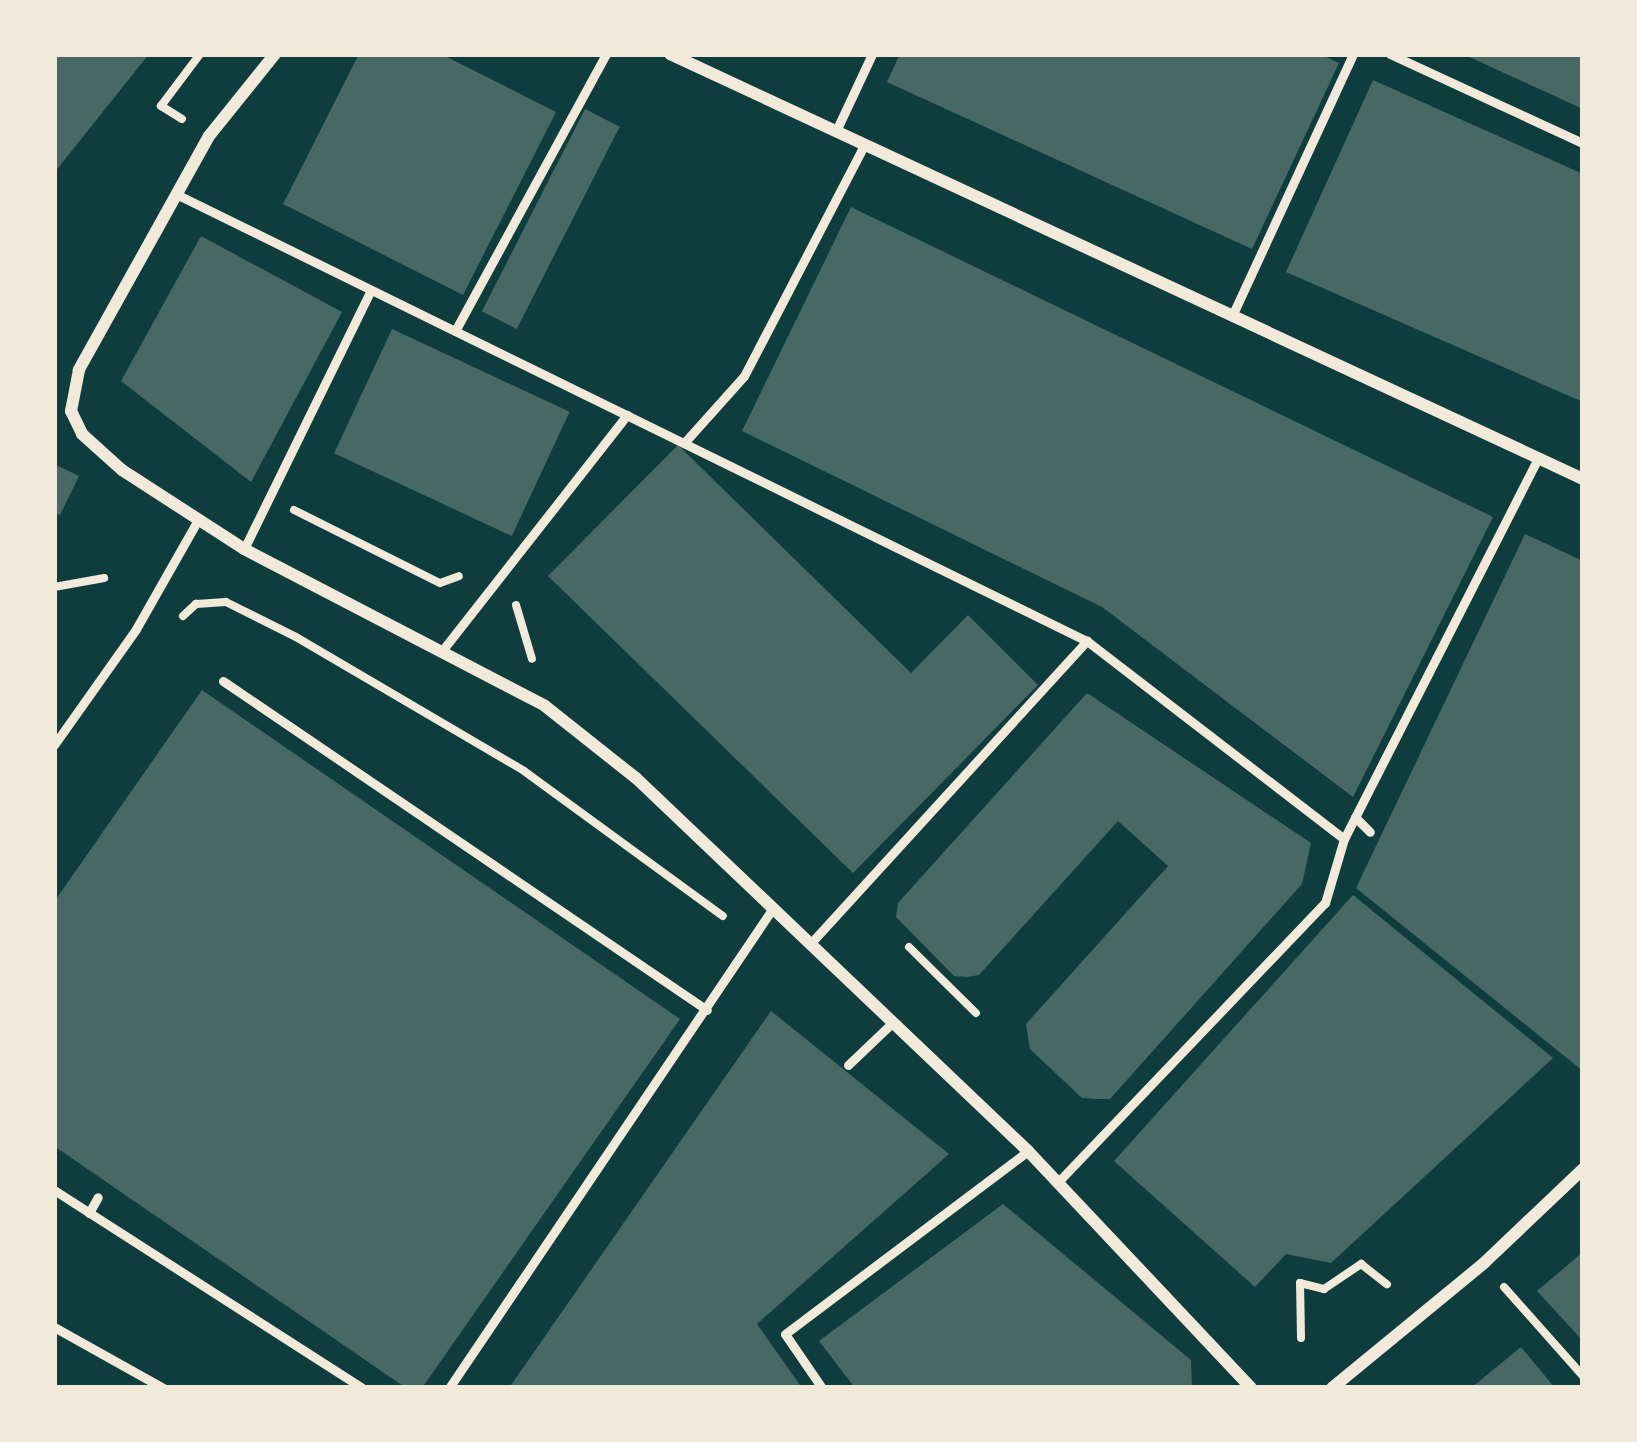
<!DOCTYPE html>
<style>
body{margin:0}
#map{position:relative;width:1637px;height:1442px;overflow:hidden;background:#0f3d3e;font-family:"DejaVu Sans",sans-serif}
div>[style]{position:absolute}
.building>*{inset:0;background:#486865;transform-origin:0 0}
.path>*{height:8px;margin:-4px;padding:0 4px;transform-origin:4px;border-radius:4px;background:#f1e9da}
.service>*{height:9px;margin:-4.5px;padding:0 4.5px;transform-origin:4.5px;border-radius:4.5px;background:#f1e9da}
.minor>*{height:12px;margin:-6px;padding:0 6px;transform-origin:6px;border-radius:6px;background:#f1e9da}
span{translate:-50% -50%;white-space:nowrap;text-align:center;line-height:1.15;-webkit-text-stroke:10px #f1e9da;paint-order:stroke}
.frame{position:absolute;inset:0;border:57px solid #f1e9da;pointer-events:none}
</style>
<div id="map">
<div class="building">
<div style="clip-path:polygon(54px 54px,149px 54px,54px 173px)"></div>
<div style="clip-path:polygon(359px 54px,441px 54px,556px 112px,463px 295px,283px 204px)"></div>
<div style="clip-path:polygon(900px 54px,1320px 54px,1339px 63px,1252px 249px,887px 82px)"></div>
<div style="clip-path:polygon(1463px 54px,1583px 54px,1583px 109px)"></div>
<div style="clip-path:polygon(1373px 80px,1583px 174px,1583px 402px,1286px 272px)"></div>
<div style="left:585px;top:109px;width:39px;height:227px;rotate:27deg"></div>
<div style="clip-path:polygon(851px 207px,1493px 517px,1353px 797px,1102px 607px,742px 431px)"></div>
<div style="clip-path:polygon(201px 236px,342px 312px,251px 482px,121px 381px)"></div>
<div style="left:392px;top:329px;width:196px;height:137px;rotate:25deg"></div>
<div style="clip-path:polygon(678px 445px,911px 673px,968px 615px,1038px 685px,853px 873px,548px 576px)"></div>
<div style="clip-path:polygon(54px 464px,79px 476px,60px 515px,54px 513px)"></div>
<div style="clip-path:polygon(1525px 534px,1583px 561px,1583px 1071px,1356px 888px)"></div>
<div style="clip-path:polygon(202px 690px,680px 1019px,422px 1388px,406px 1388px,54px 1146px,54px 902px)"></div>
<div style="clip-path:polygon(1087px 693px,1311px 843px,1302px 884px,1110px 1099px,1097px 1099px,1082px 1098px,1030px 1049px,1026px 1024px,1168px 866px,1118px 821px,979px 975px,967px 977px,954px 976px,896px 917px,898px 903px)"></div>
<div style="clip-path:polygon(1353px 895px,1553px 1058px,1331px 1263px,1286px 1254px,1255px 1287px,1114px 1161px)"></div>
<div style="clip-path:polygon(771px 1011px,949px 1154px,757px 1324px,802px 1388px,509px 1388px)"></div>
<div style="clip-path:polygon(1003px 1204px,1191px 1360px,1192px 1388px,855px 1388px,819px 1341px)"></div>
<div style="clip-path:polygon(1583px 1252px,1583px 1341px,1537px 1291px)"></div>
<div style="clip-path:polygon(1521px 1347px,1555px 1388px,1471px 1388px)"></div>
</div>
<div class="path">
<div style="left:182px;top:119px;width:25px;rotate:-148deg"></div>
<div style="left:161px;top:106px;width:65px;rotate:-53.1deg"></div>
<div style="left:294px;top:510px;width:163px;rotate:26.6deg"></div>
<div style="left:440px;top:583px;width:20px;rotate:-20deg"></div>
<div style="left:54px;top:587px;width:51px;rotate:-10.2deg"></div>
<div style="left:516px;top:605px;width:56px;rotate:73.5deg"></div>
<div style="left:183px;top:616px;width:18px;rotate:-43deg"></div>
<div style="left:196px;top:604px;width:30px;rotate:-4deg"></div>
<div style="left:226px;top:602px;width:78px;rotate:26.6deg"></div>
<div style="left:296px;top:637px;width:264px;rotate:30.4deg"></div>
<div style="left:524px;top:771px;width:246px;rotate:36.1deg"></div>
<div style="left:909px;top:947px;width:94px;rotate:44.6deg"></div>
<div style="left:1504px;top:1287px;width:119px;rotate:48.4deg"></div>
<div style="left:1301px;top:1338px;width:55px;rotate:-91deg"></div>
<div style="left:1300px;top:1283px;width:25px;rotate:14deg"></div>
<div style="left:1324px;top:1289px;width:45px;rotate:-34deg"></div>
<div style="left:1361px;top:1264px;width:33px;rotate:38deg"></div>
</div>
<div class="service">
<div style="left:1390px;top:54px;width:213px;rotate:24.8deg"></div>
<div style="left:836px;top:131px;width:85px;rotate:-64.9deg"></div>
<div style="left:176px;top:194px;width:1015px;rotate:26.14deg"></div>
<div style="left:1087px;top:641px;width:324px;rotate:37.6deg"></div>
<div style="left:1232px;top:316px;width:289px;rotate:-65.2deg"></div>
<div style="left:455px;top:331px;width:315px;rotate:-61.4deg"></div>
<div style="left:684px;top:443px;width:90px;rotate:-48.2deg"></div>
<div style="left:744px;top:376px;width:260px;rotate:-62.5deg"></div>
<div style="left:244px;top:549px;width:288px;rotate:-63.9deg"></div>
<div style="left:445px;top:647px;width:295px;rotate:-51.9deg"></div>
<div style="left:223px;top:681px;width:585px;rotate:34.21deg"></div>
<div style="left:54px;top:745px;width:142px;rotate:-54.7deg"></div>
<div style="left:136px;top:629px;width:125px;rotate:-60.4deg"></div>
<div style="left:1355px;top:817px;width:21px;rotate:45deg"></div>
<div style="left:810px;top:944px;width:411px;rotate:-47.6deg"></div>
<div style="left:848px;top:1065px;width:59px;rotate:-43.6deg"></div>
<div style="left:1058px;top:1182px;width:386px;rotate:-46.3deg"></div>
<div style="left:1325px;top:903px;width:67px;rotate:-73.5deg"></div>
<div style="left:1344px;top:839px;width:429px;rotate:-63deg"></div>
<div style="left:54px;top:1190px;width:366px;rotate:32.7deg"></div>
<div style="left:89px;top:1213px;width:18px;rotate:-61deg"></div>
<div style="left:54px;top:1327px;width:125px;rotate:29.2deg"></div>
<div style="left:449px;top:1388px;width:579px;rotate:-55.98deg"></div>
<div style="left:822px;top:1388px;width:65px;rotate:-124.4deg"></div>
<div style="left:785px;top:1334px;width:304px;rotate:-37deg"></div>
</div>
<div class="minor">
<div style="left:275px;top:54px;width:105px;rotate:128.8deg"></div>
<div style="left:209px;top:136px;width:268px;rotate:119.1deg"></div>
<div style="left:79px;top:370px;width:42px;rotate:101deg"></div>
<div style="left:71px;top:411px;width:25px;rotate:64deg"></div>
<div style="left:82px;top:434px;width:54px;rotate:42deg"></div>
<div style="left:122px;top:470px;width:145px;rotate:32.9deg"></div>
<div style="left:244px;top:549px;width:339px;rotate:27.5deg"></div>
<div style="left:545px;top:706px;width:116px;rotate:38.4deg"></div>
<div style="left:636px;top:778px;width:541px;rotate:43.58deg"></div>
<div style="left:1028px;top:1151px;width:325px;rotate:46.7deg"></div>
<div style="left:670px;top:54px;width:1007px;rotate:24.96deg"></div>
<div style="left:1332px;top:1388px;width:197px;rotate:-39.4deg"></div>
<div style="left:1484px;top:1263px;width:137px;rotate:-43.5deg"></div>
</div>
<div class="frame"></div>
</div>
